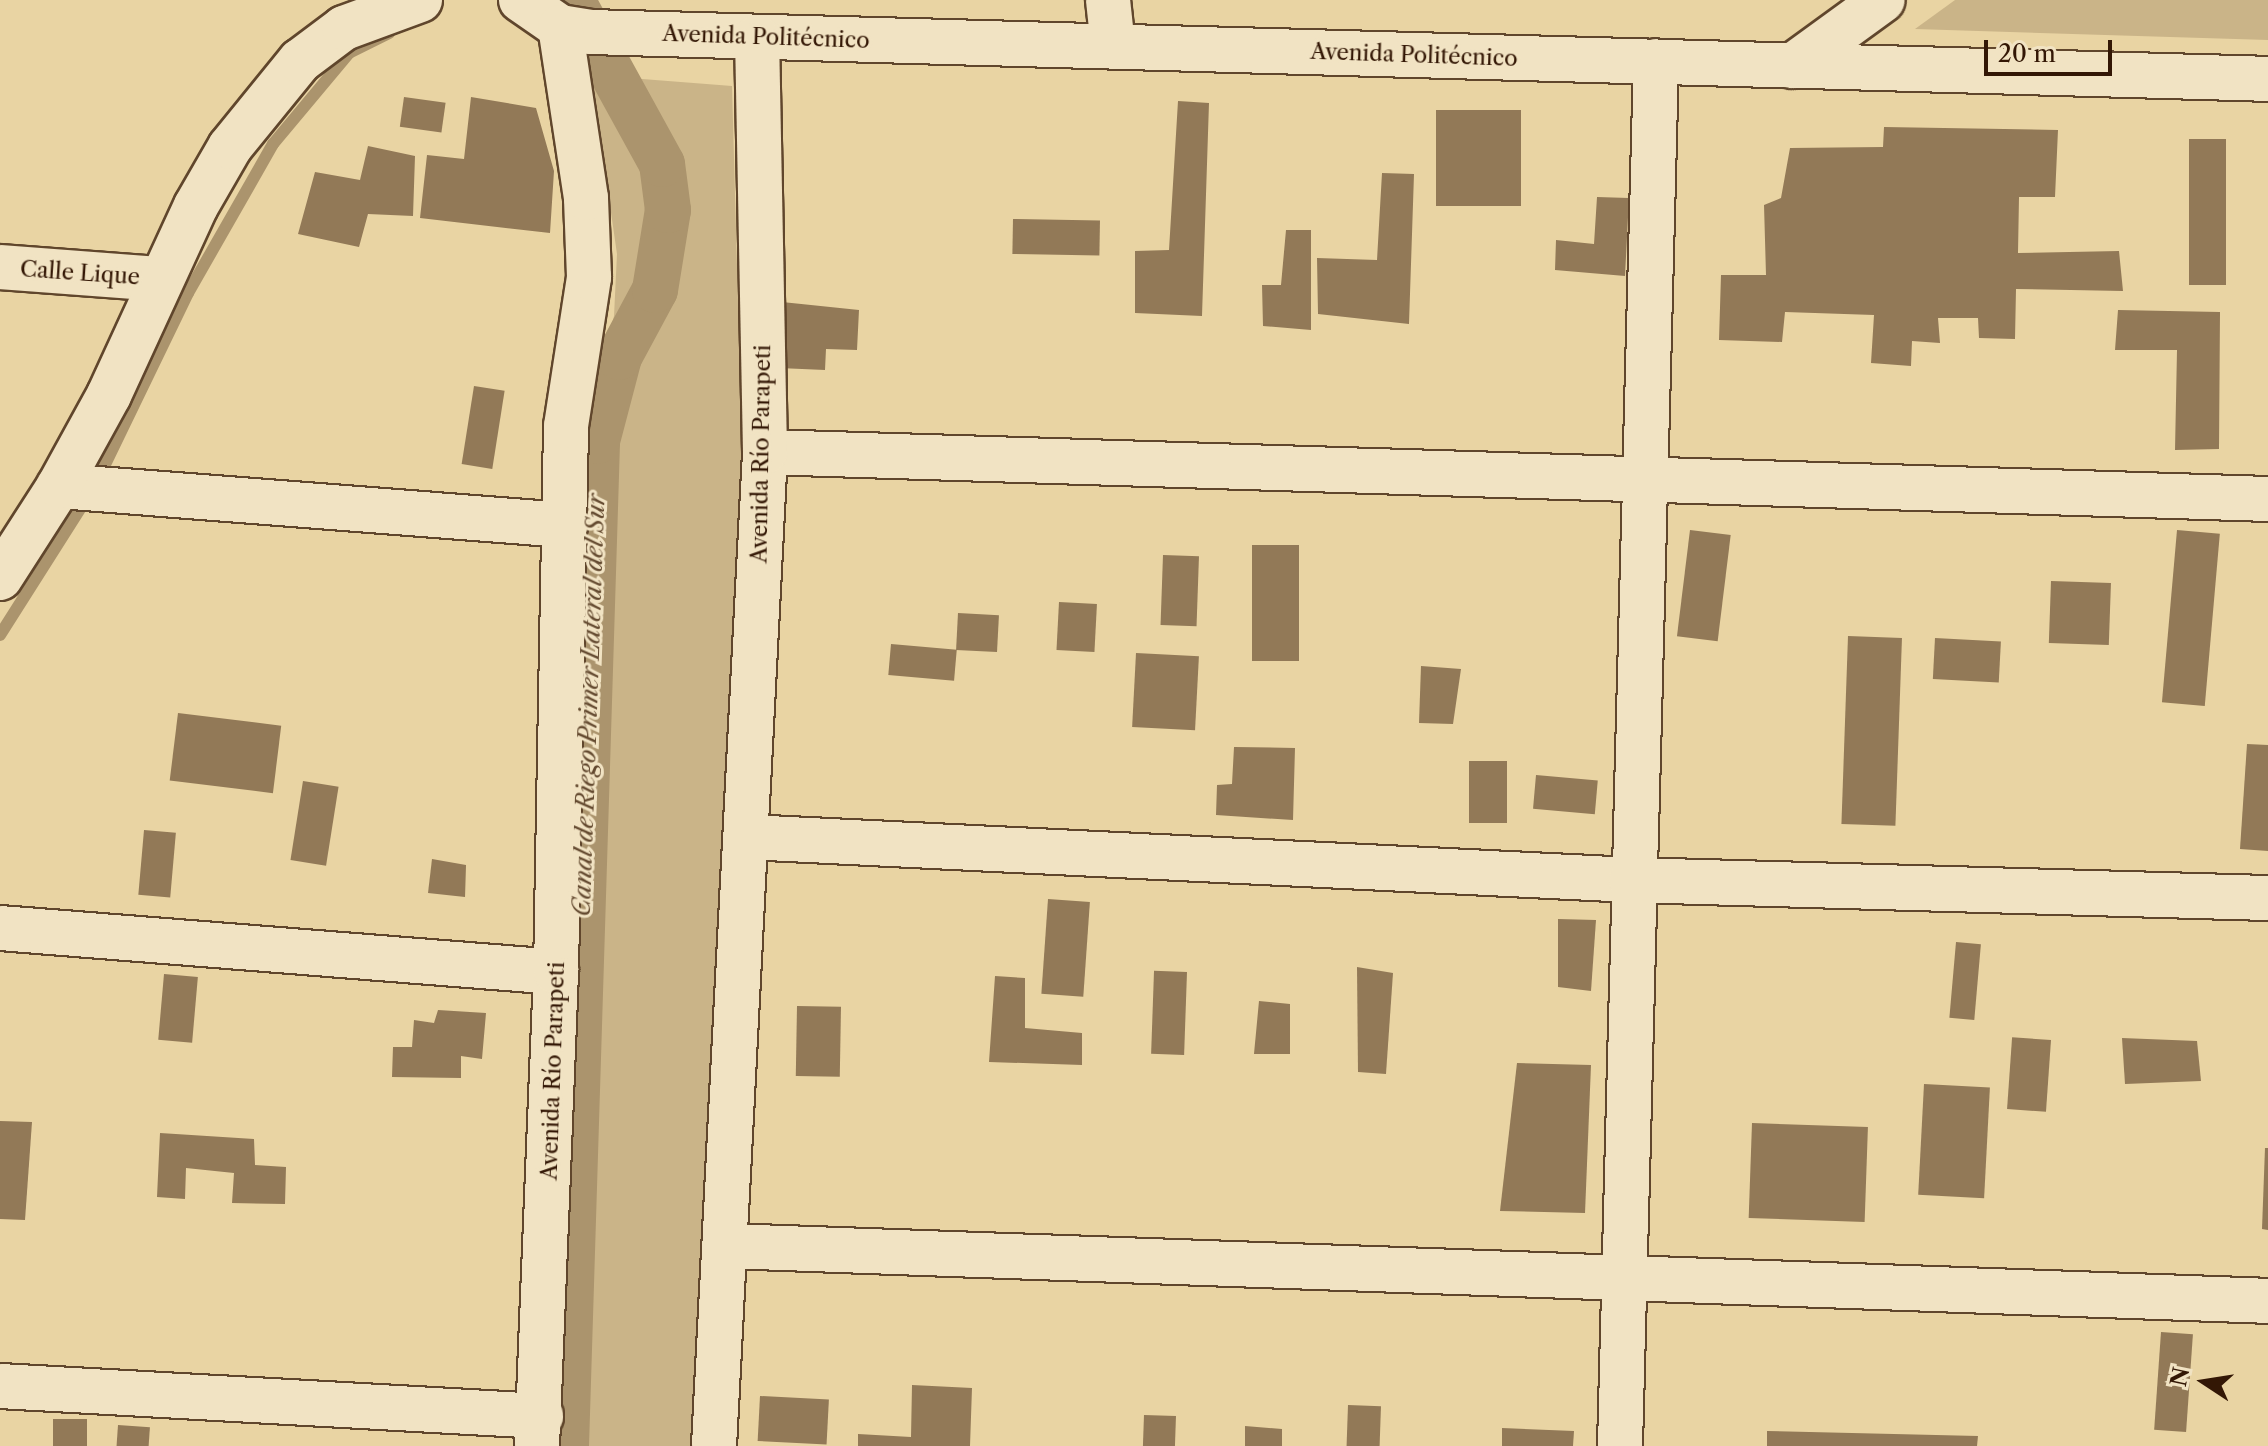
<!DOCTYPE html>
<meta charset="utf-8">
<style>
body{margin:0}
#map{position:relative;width:2268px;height:1446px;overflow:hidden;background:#e9d4a3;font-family:"Libre Caslon Text",serif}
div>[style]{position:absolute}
.green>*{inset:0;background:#cab488}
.stream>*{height:12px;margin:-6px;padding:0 6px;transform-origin:6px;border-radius:6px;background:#ab946d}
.canal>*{height:46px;margin:-23px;padding:0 23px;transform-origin:23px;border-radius:23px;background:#ab946d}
.building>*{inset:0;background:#927957;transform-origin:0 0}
.roads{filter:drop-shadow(2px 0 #60462c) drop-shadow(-2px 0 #60462c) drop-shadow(0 2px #60462c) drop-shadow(0 -2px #60462c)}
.street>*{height:44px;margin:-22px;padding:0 22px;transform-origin:22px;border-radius:22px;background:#f1e3c3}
.secondary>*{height:44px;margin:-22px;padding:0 22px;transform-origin:22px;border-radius:22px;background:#f1e3c3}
span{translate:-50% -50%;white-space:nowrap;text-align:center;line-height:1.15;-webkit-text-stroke:6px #f1e3c3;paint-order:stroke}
.street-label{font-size:22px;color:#331705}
.water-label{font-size:24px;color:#63492f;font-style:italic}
.north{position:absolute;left:2164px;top:1342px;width:80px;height:80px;-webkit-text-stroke:6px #f1e3c3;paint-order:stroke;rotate:282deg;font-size:22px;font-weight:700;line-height:32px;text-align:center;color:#331705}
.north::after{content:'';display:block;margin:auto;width:28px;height:36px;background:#331705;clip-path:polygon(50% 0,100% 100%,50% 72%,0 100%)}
.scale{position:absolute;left:1984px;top:40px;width:128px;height:36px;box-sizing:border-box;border:4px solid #331705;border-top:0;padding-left:10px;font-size:24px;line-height:28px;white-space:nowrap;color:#331705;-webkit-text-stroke:6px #f1e3c3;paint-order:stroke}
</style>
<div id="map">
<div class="green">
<div style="clip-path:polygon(1955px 0,2268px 0,2268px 40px,1915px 29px)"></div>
<div style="clip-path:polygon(591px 75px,732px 86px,743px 480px,690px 1446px,555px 1446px,583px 445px,614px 316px,617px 254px)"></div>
</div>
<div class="stream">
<div style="left:100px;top:475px;width:202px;rotate:-64.2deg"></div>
<div style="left:188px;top:293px;width:172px;rotate:-60.3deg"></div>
<div style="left:273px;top:144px;width:119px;rotate:-50.1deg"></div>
<div style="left:349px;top:53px;width:45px;rotate:-26.6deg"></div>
<div style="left:0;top:635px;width:155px;rotate:-57.6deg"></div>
</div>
<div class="canal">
<div style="left:566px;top:1446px;width:1005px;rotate:-88.23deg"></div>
<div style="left:597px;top:441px;width:87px;rotate:-75.3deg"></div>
<div style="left:619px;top:357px;width:76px;rotate:-61.8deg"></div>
<div style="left:655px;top:290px;width:81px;rotate:-80.8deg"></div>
<div style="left:668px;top:210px;width:46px;rotate:-97.4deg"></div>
<div style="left:662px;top:164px;width:187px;rotate:-118.8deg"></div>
</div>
<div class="building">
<div style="left:404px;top:97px;width:42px;height:30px;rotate:8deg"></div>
<div style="clip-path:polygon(471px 97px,536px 108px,554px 171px,550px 233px,420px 218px,427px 155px,464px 159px)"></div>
<div style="clip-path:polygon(1178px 101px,1209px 103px,1202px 316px,1135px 313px,1135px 251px,1169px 250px)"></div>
<div style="left:1436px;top:110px;width:85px;height:96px"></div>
<div style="clip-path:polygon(1884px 127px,2058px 130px,2055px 197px,2019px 197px,2018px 253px,2119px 251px,2123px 291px,2016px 289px,2015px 339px,1979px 338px,1978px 318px,1938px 318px,1940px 343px,1912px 341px,1911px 366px,1871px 363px,1874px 315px,1785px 312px,1782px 342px,1719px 340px,1721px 275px,1766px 275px,1764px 205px,1781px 198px,1790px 148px,1883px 147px)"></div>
<div style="left:2189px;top:139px;width:37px;height:146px"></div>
<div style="clip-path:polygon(368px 146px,415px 156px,413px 216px,368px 214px,359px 247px,298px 234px,315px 172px,360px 180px)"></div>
<div style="clip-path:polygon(1382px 173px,1414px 174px,1409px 324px,1318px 314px,1317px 258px,1377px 260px)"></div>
<div style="clip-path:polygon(1597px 197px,1629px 198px,1625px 276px,1555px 270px,1556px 240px,1594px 244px)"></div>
<div style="left:1013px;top:219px;width:87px;height:35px;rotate:1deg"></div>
<div style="clip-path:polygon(1286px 230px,1311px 230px,1311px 330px,1263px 326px,1262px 285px,1281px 285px)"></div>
<div style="clip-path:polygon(782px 302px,859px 310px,857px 350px,826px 349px,825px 370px,779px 368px)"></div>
<div style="clip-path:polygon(2118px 310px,2220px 312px,2219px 449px,2175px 450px,2177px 350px,2115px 350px)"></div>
<div style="left:474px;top:386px;width:31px;height:79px;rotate:9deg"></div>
<div style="left:1690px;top:530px;width:41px;height:107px;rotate:7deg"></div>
<div style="left:2177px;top:530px;width:43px;height:173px;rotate:5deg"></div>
<div style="left:1252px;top:545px;width:47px;height:116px"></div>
<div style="left:1163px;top:555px;width:36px;height:70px;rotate:2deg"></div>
<div style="left:2051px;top:581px;width:60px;height:62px;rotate:2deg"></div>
<div style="left:1059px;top:602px;width:38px;height:48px;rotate:3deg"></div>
<div style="left:958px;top:613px;width:41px;height:37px;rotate:3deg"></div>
<div style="left:1848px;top:636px;width:54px;height:188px;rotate:2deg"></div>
<div style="left:1935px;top:638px;width:66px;height:41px;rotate:3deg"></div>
<div style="left:891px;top:644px;width:66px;height:31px;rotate:5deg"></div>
<div style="left:1136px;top:653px;width:63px;height:74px;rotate:3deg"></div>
<div style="clip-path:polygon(1421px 666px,1461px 669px,1453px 724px,1419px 723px)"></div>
<div style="left:178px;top:713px;width:104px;height:68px;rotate:7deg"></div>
<div style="clip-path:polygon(2247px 744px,2268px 745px,2268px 851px,2240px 849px)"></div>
<div style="clip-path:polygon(1234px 747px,1295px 748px,1293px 820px,1216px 815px,1217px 785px,1232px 784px)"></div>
<div style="left:1469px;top:761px;width:38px;height:62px"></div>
<div style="left:1536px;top:775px;width:62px;height:34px;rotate:5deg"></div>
<div style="left:303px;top:781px;width:36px;height:80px;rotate:9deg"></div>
<div style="left:144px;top:830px;width:32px;height:65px;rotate:5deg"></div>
<div style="clip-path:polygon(432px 859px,466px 865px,465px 897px,428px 893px)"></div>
<div style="left:1048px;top:899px;width:42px;height:95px;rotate:4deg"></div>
<div style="clip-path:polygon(1558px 919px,1596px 920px,1591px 991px,1558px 987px)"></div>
<div style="left:1956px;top:942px;width:25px;height:76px;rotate:5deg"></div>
<div style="clip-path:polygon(1357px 967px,1393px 973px,1386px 1074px,1358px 1072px)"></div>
<div style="left:1187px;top:972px;width:83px;height:33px;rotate:92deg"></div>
<div style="left:164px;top:974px;width:34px;height:66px;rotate:5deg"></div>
<div style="clip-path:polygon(995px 976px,1025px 978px,1025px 1028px,1082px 1033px,1082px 1065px,989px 1062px)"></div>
<div style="clip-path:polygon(1259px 1001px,1290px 1004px,1290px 1054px,1254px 1054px)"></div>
<div style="left:797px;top:1006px;width:44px;height:70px;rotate:1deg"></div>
<div style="clip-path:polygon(438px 1010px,486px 1013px,482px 1059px,461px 1056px,461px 1078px,392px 1077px,393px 1047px,412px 1047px,414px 1020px,434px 1023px)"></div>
<div style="clip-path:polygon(2122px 1038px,2197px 1041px,2201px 1081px,2125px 1084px)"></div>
<div style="left:2051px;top:1040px;width:72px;height:39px;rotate:94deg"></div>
<div style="clip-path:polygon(1517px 1063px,1591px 1065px,1585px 1213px,1500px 1211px)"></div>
<div style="left:1924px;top:1084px;width:66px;height:111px;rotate:3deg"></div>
<div style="clip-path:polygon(0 1121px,32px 1122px,25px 1220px,0 1219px)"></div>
<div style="left:1752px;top:1123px;width:116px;height:95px;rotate:2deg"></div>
<div style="clip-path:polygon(160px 1133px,254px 1139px,255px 1165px,286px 1167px,285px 1204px,232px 1203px,234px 1173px,186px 1168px,185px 1199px,157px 1197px)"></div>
<div style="clip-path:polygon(2265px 1148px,2268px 1148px,2268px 1230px,2262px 1229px)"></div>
<div style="left:2161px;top:1332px;width:32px;height:98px;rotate:4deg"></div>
<div style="clip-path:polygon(912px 1385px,972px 1388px,970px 1446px,858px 1446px,858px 1434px,911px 1437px)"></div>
<div style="left:760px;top:1396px;width:69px;height:45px;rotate:3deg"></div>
<div style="left:1348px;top:1405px;width:33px;height:41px;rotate:2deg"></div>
<div style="left:1144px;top:1415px;width:32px;height:31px;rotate:2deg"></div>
<div style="left:53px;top:1419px;width:34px;height:27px"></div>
<div style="left:118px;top:1425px;width:32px;height:21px;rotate:4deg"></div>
<div style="clip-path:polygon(1245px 1426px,1282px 1429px,1282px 1446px,1245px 1446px)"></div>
<div style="clip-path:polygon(1502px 1428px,1574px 1431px,1573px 1446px,1502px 1446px)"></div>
<div style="clip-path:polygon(1767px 1431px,1978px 1436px,1977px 1446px,1767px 1446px)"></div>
</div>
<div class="roads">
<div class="street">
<div style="left:1108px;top:0;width:46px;rotate:83.8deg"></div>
<div style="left:1792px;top:66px;width:112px;rotate:-36deg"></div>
<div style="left:0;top:267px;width:160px;rotate:4.3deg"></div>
<div style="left:765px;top:452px;width:1504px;rotate:1.79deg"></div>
<div style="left:59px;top:486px;width:508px;rotate:4.41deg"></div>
<div style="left:0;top:578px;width:109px;rotate:-57.3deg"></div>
<div style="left:59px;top:486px;width:104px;rotate:-61.2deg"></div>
<div style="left:109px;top:395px;width:208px;rotate:-65.3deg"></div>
<div style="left:196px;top:206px;width:68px;rotate:-60deg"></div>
<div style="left:230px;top:147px;width:111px;rotate:-50.9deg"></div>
<div style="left:300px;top:61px;width:55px;rotate:-36.9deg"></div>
<div style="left:344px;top:28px;width:81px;rotate:-20.2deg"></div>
<div style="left:747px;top:837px;width:885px;rotate:2.78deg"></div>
<div style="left:1631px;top:880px;width:637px;rotate:1.62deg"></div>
<div style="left:0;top:928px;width:558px;rotate:4.52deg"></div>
<div style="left:727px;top:1246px;width:1542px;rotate:2.04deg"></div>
<div style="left:0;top:1386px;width:542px;rotate:3.17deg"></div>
<div style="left:1620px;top:1446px;width:1385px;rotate:-88.51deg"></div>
</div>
<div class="secondary">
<div style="left:521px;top:0;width:47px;rotate:34.7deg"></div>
<div style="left:560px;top:27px;width:30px;rotate:9deg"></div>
<div style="left:590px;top:32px;width:1679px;rotate:1.6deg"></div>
<div style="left:537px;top:1446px;width:474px;rotate:-87.7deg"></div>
<div style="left:556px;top:972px;width:546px;rotate:-88.95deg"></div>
<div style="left:566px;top:426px;width:151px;rotate:-81.2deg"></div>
<div style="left:589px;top:277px;width:79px;rotate:-92.2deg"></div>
<div style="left:586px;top:198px;width:173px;rotate:-98.6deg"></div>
<div style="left:714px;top:1446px;width:995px;rotate:-87.06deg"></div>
<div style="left:765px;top:452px;width:415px;rotate:-91.1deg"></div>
</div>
</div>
<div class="street-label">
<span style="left:766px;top:37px;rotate:2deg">Avenida Politécnico</span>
<span style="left:1414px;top:55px;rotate:2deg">Avenida Politécnico</span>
<span style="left:80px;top:273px;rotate:4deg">Calle Lique</span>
<span style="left:761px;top:454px;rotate:-89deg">Avenida Río Parapeti</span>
<span style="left:553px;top:1071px;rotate:-88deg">Avenida Río Parapeti</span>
</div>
<div class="water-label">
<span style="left:589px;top:705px;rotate:-88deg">Canal de Riego Primer Lateral del Sur</span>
</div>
<div class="north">N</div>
<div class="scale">20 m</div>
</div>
